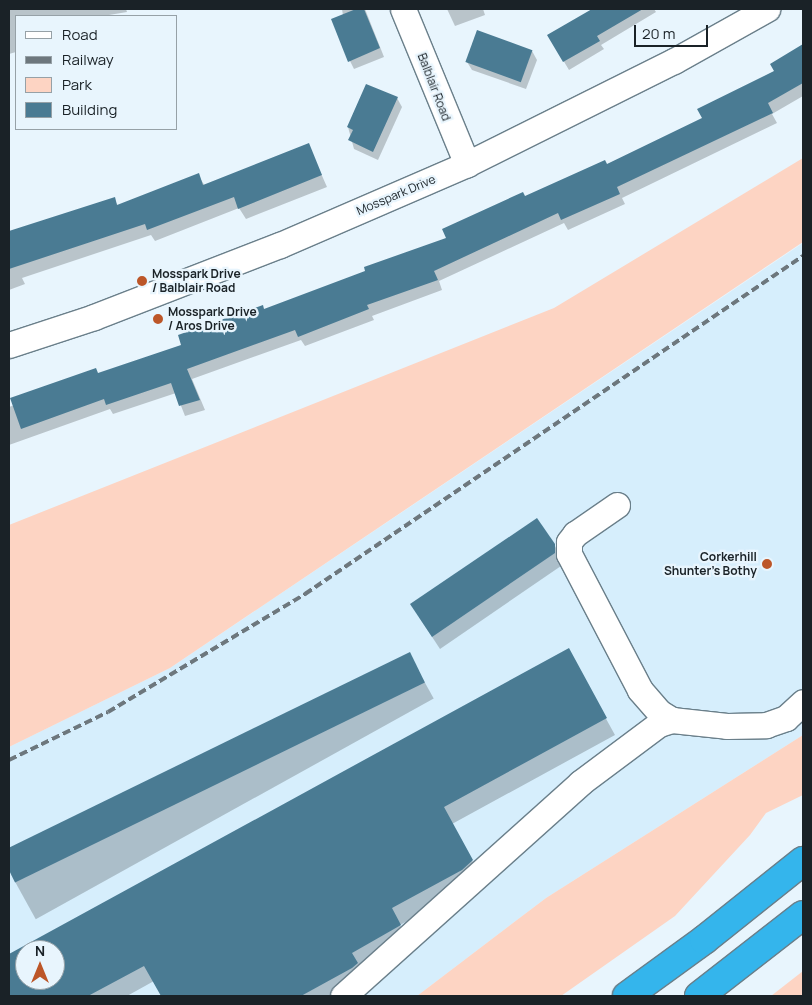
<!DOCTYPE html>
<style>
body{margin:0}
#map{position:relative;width:812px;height:1005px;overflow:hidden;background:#e8f5fd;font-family:Manrope,sans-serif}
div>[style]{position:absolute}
.built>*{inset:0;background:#d6eefc}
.green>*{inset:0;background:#fdd4c3}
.shadow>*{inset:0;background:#0003;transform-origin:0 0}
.building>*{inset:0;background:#4a7b93;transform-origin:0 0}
.roads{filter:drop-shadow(1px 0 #6a7f8a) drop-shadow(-1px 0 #6a7f8a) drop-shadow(0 1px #6a7f8a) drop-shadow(0 -1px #6a7f8a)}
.minor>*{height:25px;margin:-12.5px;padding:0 12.5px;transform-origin:12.5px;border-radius:12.5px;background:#fff}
.highway>*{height:28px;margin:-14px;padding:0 14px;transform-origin:14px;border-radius:14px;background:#34b5ec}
.rail>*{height:4px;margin-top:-2px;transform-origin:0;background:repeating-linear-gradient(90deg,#6d777d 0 8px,transparent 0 12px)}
.dots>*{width:14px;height:14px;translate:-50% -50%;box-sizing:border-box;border:2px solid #e8f5fd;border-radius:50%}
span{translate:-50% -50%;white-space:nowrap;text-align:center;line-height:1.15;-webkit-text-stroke:4.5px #e8f5fd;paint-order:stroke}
.street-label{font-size:12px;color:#1a2227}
.poi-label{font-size:12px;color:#1a2227;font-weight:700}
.left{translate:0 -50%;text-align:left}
.right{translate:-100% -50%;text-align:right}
.frame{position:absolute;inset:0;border:10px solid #1a2227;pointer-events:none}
.legend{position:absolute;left:15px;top:15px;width:162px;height:115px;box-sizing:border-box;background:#e8f5fd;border:1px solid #96a1a7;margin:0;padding:6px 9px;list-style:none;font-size:15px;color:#1a2227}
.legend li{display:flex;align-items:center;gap:10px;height:25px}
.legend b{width:25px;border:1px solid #96a1a7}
.north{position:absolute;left:15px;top:940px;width:50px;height:50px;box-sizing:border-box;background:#e8f5fd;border:1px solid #96a1a7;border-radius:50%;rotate:0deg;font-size:14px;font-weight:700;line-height:20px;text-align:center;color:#1a2227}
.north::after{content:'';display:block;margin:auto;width:18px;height:22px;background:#bc5628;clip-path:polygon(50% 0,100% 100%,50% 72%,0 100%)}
.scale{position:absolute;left:634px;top:25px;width:74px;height:22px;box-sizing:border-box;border:2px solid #1a2227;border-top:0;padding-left:6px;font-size:15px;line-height:18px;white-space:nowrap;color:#1a2227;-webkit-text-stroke:4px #e8f5fd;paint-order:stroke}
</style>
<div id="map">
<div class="built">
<div style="clip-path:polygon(evenodd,803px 243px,803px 735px,546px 898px,417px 996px,9px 996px,9px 747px,170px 668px,803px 243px,25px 950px,55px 950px,55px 980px,25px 980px,25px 950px)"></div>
</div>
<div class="green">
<div style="clip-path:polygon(803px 158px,803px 242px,170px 668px,9px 747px,9px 525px,554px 308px)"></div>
<div style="clip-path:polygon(803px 735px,803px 795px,766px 813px,750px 835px,675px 916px,561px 996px,417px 996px,546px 898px)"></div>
<div style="clip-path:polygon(803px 971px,803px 996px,771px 996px)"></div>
</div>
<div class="shadow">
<div style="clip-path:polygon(9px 9px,126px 9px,127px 12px,103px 16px,16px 16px,16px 52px,9px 54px)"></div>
<div style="clip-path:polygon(342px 9px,365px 9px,384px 57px,354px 69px,350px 61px)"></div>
<div style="clip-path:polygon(447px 9px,483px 9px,485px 15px,455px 26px)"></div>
<div style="clip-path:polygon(594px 9px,654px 9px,656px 12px,601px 45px,604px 49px,569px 70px,548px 35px)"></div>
<div style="clip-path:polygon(803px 46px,803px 96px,772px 114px,777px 123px,622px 198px,625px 204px,568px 230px,564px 223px,439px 281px,442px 290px,372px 316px,374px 320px,305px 346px,301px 340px,192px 379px,205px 410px,185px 416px,176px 393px,113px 414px,110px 409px,9px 445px,9px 407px,183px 346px,448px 238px,525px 197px,606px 165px,703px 119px,775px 71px,771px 64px)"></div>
<div style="clip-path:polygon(532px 51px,537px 60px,526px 89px,472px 70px,467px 62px)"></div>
<div style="clip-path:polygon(397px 98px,402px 107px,378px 160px,354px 149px,348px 127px)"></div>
<div style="clip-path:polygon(308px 144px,327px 187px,246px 219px,239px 208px,155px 241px,151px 235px,22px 278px,25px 284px,9px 290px,9px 244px,114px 199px,118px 206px,198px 175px,205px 186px)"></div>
<div style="clip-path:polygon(554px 544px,561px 558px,561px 566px,440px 649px,419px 617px)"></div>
<div style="clip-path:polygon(evenodd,568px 650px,615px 735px,452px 824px,481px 877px,471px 886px,400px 925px,409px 941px,340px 996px,163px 996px,154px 981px,127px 996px,9px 996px,9px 956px,568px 650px,25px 950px,55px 950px,55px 980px,25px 980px,25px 950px)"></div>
<div style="left:409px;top:654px;width:51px;height:455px;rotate:61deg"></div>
</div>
<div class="building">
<div style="clip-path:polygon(356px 9px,364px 9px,380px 48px,348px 62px,331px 19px)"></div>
<div style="clip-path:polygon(592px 9px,643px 9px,597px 36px,600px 41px,563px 62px,547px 35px)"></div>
<div style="left:477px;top:30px;width:59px;height:34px;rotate:20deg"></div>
<div style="clip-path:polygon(803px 44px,803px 83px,768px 103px,773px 113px,617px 187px,620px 194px,561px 220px,558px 213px,434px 271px,438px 280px,367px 305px,369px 309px,298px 337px,295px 330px,187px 369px,200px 400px,179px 406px,171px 383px,106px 405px,104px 399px,21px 429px,10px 398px,96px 368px,98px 373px,181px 345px,178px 335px,263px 305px,264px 309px,365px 271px,364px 267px,446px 238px,442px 229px,523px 192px,525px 196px,605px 160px,607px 164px,702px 118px,697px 109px,774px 71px,770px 64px)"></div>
<div style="clip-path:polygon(366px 84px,398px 97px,373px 152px,348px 140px,353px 130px,347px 127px)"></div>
<div style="clip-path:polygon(309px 143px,322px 175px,238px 209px,234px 197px,147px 230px,145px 224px,9px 269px,9px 231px,115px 197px,117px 205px,199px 173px,203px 185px)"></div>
<div style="clip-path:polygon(537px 518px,555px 544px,555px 553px,432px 637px,410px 604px)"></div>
<div style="clip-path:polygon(evenodd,569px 648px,607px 718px,444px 807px,473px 860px,462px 870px,392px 908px,401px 925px,352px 953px,358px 963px,352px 968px,301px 996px,161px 996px,144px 966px,88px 996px,9px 996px,9px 954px,569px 648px,25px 950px,55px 950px,55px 980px,25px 980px,25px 950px)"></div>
<div style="left:410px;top:652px;width:34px;height:456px;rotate:64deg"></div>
</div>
<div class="roads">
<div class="minor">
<div style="left:403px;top:9px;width:168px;rotate:67.6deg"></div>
<div style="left:9px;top:345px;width:89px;rotate:-18.2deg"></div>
<div style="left:94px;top:317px;width:199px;rotate:-21.2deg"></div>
<div style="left:280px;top:245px;width:204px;rotate:-23.4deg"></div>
<div style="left:467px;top:164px;width:231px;rotate:-26.5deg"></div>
<div style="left:674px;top:61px;width:107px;rotate:-29.2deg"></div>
<div style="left:617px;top:505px;width:51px;rotate:145.4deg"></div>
<div style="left:575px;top:534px;width:10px;rotate:127deg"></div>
<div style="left:569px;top:542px;width:12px;rotate:90deg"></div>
<div style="left:569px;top:554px;width:153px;rotate:62.4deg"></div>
<div style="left:640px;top:690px;width:29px;rotate:49deg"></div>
<div style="left:659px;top:712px;width:15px;rotate:32deg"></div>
<div style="left:343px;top:996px;width:319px;rotate:-41.9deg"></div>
<div style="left:580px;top:783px;width:99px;rotate:-36.8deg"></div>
<div style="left:659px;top:724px;width:14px;rotate:-17deg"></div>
<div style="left:672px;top:720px;width:55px;rotate:6.2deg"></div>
<div style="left:727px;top:726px;width:39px;rotate:-1deg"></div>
<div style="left:766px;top:725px;width:21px;rotate:-19deg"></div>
<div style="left:786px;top:718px;width:23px;rotate:-43deg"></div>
</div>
<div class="highway">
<div style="left:627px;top:996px;width:95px;rotate:-36deg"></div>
<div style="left:704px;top:940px;width:127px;rotate:-38.6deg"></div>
<div style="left:699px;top:996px;width:132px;rotate:-37.9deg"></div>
</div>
</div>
<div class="rail">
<div style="left:9px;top:760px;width:110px;rotate:-25.9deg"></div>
<div style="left:108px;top:712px;width:230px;rotate:-30.9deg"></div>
<div style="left:305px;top:594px;width:602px;rotate:-34.17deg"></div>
</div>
<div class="dots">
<div style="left:142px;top:281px;background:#bc5628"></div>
<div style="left:158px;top:319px;background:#bc5628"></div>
<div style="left:767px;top:564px;background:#bc5628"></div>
</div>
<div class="street-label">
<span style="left:434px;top:87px;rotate:69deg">Balblair Road</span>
<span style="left:396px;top:195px;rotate:-23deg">Mosspark Drive</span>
</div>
<div class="poi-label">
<span class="left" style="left:152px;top:281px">Mosspark Drive<br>/ Balblair Road</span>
<span class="left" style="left:168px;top:319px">Mosspark Drive<br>/ Aros Drive</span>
<span class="right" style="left:757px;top:564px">Corkerhill<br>Shunter's Bothy</span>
</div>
<div class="frame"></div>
<ul class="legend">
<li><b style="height:6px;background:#fff"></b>Road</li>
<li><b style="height:6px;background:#6d777d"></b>Railway</li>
<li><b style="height:14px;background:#fdd4c3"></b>Park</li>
<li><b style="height:14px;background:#4a7b93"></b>Building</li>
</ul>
<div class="north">N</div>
<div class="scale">20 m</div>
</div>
